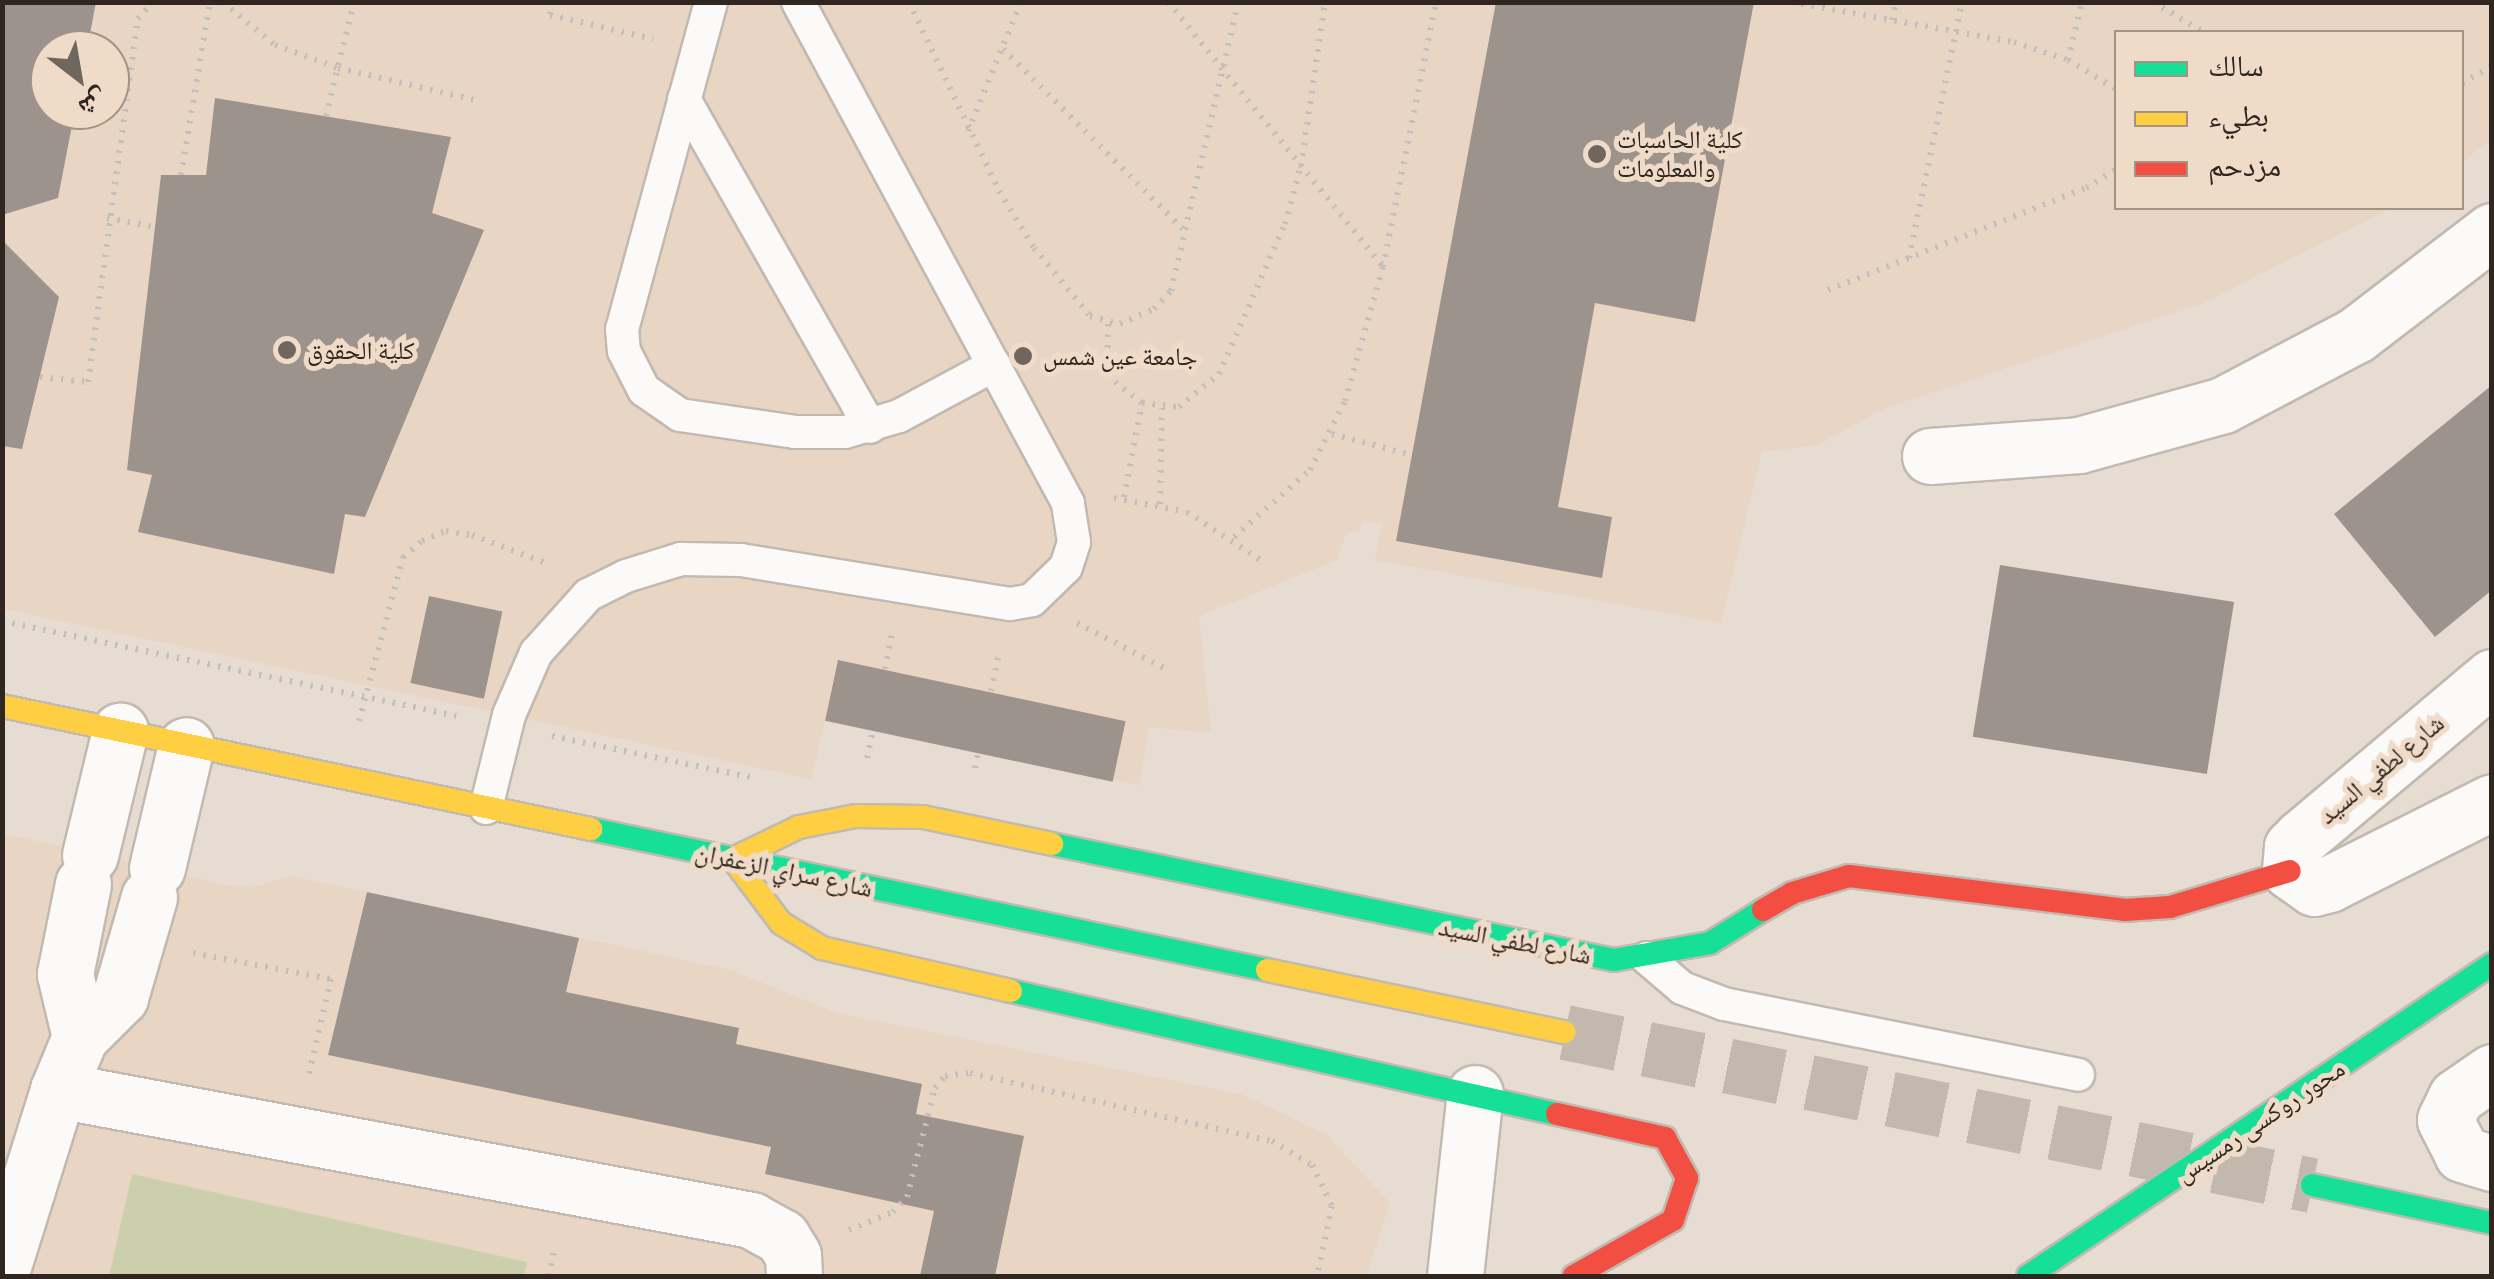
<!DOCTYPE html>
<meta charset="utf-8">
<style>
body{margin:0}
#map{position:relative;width:2494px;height:1279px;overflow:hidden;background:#e7dcd1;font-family:"PT Sans Narrow","Noto Naskh Arabic",sans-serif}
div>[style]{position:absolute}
.built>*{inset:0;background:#e9d5c3}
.green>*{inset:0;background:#cccfac}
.building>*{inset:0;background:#9d938d;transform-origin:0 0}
.secondary-tunnel>*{height:55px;margin-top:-27.5px;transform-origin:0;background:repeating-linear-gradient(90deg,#c2b8ad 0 55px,transparent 0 83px)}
.path>*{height:6px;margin-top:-3px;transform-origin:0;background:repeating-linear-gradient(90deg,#c4bfbb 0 2.5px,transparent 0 10.5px)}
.roads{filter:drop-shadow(2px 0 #c2b9b0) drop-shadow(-2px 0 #c2b9b0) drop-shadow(0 2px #c2b9b0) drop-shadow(0 -2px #c2b9b0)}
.lane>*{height:32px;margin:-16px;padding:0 16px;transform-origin:16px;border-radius:16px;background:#fbfaf8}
.street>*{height:55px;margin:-27.5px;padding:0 27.5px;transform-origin:27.5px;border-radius:27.5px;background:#fbfaf8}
.fast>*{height:22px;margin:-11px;padding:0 11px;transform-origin:11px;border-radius:11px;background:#16e098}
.slow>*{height:22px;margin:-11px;padding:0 11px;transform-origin:11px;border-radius:11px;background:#ffcf43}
.jam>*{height:22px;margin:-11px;padding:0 11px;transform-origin:11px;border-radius:11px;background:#f24e42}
.dots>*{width:28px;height:28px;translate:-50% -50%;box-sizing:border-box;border:5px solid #f0dbc8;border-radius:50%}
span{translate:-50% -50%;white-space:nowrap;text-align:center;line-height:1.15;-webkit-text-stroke:10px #f0dbc8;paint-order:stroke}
.poi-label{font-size:25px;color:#2e261f}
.left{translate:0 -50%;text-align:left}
.street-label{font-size:25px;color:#2e261f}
.frame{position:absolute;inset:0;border:5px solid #2e261f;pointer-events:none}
.legend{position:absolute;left:2114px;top:30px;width:350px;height:180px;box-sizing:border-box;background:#f0dbc8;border:2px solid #a29384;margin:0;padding:12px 18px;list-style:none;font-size:30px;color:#2e261f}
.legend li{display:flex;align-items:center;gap:20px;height:50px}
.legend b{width:50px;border:2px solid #a29384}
.north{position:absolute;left:30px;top:30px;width:100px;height:100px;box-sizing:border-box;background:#f0dbc8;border:2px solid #a29384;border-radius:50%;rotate:149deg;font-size:28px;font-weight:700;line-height:40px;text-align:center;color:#2e261f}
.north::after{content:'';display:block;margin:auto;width:35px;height:45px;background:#6f665d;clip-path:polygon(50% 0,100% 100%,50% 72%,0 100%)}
</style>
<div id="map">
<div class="built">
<div style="clip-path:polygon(evenodd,3px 3px,2491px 3px,2491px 140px,2462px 162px,2462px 32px,2116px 32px,2116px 208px,2391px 208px,2202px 304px,1885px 408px,1818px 445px,1762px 452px,1721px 623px,1375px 560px,1382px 524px,1364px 520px,1359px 531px,1346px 533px,1337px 560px,1199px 616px,1211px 733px,1149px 727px,1140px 785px,825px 721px,811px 779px,3px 609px,3px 3px,50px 50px,110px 50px,110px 110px,50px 110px,50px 50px)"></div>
<div style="clip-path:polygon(2px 833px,227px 885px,250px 888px,291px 876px,731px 970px,837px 1013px,1241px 1094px,1326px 1134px,1390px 1203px,1366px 1276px,3px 1276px)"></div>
</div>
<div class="green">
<div style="clip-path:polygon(132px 1174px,527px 1262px,524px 1276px,109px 1276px)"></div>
</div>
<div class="building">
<div style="clip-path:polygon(2px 2px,96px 2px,87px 50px,50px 50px,50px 110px,75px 110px,58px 198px,2px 215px)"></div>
<div style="clip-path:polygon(1496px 2px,1754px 2px,1695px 322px,1595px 303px,1558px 507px,1612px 517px,1602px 578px,1396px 541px)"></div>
<div style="clip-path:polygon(215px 98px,451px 137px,432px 213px,484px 230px,365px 517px,345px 514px,334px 574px,138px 532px,152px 475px,127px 470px,161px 175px,206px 175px)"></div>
<div style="clip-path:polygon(2px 240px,59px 297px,22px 449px,2px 446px)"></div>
<div style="clip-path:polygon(2492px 385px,2492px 590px,2435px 637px,2334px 514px)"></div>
<div style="left:2000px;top:565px;width:237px;height:174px;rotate:9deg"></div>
<div style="left:429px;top:596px;width:75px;height:89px;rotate:12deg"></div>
<div style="left:838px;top:660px;width:294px;height:62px;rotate:12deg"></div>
<div style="clip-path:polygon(367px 892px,579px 938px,566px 992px,739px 1028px,736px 1044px,922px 1084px,916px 1114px,1024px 1136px,995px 1276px,920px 1276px,934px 1211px,765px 1174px,771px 1147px,328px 1055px)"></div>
</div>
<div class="secondary-tunnel">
<div style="left:1565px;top:1032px;width:763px;rotate:11.58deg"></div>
</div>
<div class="path">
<div style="left:223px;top:2px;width:67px;rotate:39.6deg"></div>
<div style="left:275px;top:45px;width:67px;rotate:20.1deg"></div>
<div style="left:338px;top:68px;width:146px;rotate:13.1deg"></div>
<div style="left:554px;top:2px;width:14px;rotate:107deg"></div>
<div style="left:550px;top:15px;width:106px;rotate:13.1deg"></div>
<div style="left:909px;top:2px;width:209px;rotate:64.5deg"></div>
<div style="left:999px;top:191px;width:67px;rotate:58.4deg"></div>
<div style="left:1034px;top:248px;width:88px;rotate:50.5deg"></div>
<div style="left:1090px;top:316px;width:31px;rotate:15deg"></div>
<div style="left:1120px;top:324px;width:37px;rotate:-24deg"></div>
<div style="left:1154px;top:309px;width:25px;rotate:-47deg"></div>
<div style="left:1171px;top:291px;width:297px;rotate:-76.9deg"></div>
<div style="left:1168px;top:2px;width:341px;rotate:50.9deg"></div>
<div style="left:1791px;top:2px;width:227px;rotate:10.2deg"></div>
<div style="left:2014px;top:42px;width:57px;rotate:18.4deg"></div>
<div style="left:2068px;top:60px;width:56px;rotate:31.1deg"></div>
<div style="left:2153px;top:2px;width:58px;rotate:31deg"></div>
<div style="left:1892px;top:20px;width:18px;rotate:-77deg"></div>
<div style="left:1003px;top:49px;width:256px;rotate:45deg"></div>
<div style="left:2068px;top:60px;width:60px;rotate:-76.4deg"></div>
<div style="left:2462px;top:83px;width:34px;rotate:-30deg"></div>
<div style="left:326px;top:116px;width:117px;rotate:-76.2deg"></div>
<div style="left:968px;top:131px;width:139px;rotate:-67.7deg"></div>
<div style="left:181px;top:175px;width:175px;rotate:-80.5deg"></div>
<div style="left:107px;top:218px;width:49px;rotate:10.6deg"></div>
<div style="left:1909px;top:258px;width:261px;rotate:-78.3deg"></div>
<div style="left:1828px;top:290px;width:277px;rotate:-21.6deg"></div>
<div style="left:2086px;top:188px;width:36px;rotate:-32deg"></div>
<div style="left:1108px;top:324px;width:39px;rotate:91deg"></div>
<div style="left:1107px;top:363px;width:21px;rotate:67deg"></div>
<div style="left:1115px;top:382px;width:34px;rotate:38deg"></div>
<div style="left:1142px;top:403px;width:37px;rotate:6deg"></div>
<div style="left:1179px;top:407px;width:52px;rotate:-39.5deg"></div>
<div style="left:1219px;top:374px;width:164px;rotate:-66.3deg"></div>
<div style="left:1285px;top:224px;width:60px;rotate:-74.6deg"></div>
<div style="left:1301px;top:166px;width:166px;rotate:-81.7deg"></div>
<div style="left:40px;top:377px;width:48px;rotate:5.9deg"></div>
<div style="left:88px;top:382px;width:366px;rotate:-82.2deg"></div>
<div style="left:138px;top:19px;width:23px;rotate:-49deg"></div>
<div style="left:1332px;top:434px;width:83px;rotate:14.7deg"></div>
<div style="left:1124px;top:497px;width:96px;rotate:-79.2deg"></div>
<div style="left:1114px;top:498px;width:74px;rotate:10.9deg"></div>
<div style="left:1187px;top:512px;width:90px;rotate:33.2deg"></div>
<div style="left:1160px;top:504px;width:96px;rotate:-88.8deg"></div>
<div style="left:1234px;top:537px;width:101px;rotate:-41.4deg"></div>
<div style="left:1310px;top:470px;width:77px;rotate:-63.1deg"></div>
<div style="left:1345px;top:401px;width:139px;rotate:-74.2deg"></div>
<div style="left:1383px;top:267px;width:270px;rotate:-78.7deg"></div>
<div style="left:2px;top:621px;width:464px;rotate:11.8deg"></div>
<div style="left:1077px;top:623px;width:102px;rotate:27.3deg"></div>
<div style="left:885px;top:669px;width:37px;rotate:-79deg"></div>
<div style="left:991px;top:691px;width:38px;rotate:-78deg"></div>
<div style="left:359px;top:721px;width:170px;rotate:-75deg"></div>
<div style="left:403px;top:557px;width:25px;rotate:-40deg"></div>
<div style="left:422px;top:541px;width:26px;rotate:-23deg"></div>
<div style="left:446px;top:531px;width:26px;rotate:9deg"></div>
<div style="left:472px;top:535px;width:81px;rotate:20.9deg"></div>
<div style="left:552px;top:736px;width:207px;rotate:11.7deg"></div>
<div style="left:867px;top:758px;width:29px;rotate:-78deg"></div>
<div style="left:975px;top:768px;width:17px;rotate:-80deg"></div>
<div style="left:193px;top:953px;width:140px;rotate:10.7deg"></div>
<div style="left:331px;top:979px;width:102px;rotate:103.1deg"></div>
<div style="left:849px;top:1230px;width:48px;rotate:-22.2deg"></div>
<div style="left:893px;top:1212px;width:21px;rotate:-47deg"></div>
<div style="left:907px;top:1197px;width:113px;rotate:-75.6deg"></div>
<div style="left:935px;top:1088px;width:16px;rotate:-50deg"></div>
<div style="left:945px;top:1076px;width:25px;rotate:-7deg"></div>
<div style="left:970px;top:1073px;width:310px;rotate:12.7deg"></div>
<div style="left:1272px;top:1141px;width:47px;rotate:31deg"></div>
<div style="left:1312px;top:1165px;width:46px;rotate:64deg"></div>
<div style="left:1332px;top:1206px;width:72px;rotate:102.1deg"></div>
<div style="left:549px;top:1276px;width:31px;rotate:-79deg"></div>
</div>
<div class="roads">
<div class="lane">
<div style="left:711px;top:2px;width:339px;rotate:105.2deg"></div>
<div style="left:622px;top:329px;width:22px;rotate:85deg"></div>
<div style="left:624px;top:351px;width:44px;rotate:62.9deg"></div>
<div style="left:644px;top:390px;width:44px;rotate:34.8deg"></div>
<div style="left:680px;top:415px;width:116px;rotate:8.4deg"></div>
<div style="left:795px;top:432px;width:50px"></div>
<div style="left:845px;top:432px;width:56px;rotate:-16.5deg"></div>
<div style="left:899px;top:416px;width:108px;rotate:-28.2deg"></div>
<div style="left:684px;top:99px;width:377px;rotate:60.4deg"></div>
<div style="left:486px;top:808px;width:96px;rotate:-76.1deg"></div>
<div style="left:509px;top:715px;width:68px;rotate:-66.5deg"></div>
<div style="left:536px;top:653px;width:78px;rotate:-48.1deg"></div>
<div style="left:588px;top:595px;width:42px;rotate:-26.6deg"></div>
<div style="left:626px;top:576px;width:58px;rotate:-17.2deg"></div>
<div style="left:681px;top:559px;width:60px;rotate:1deg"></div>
<div style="left:741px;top:560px;width:273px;rotate:9.3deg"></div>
<div style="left:1010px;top:604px;width:22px;rotate:-10deg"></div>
<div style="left:1032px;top:600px;width:47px;rotate:-44.1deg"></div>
<div style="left:1066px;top:567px;width:26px;rotate:-72deg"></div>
<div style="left:1074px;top:542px;width:39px;rotate:-99deg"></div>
<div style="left:1068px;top:503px;width:569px;rotate:-118.32deg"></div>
<div style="left:1647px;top:958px;width:46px;rotate:40.6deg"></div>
<div style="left:1682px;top:988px;width:45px;rotate:20.9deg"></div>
<div style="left:1724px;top:1004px;width:361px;rotate:11.3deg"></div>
</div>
<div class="street">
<div style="left:1930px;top:456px;width:149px;rotate:-4.2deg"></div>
<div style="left:2079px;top:445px;width:149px;rotate:-15.5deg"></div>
<div style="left:2223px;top:405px;width:150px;rotate:-27.8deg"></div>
<div style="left:2356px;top:335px;width:171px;rotate:-37.4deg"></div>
<div style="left:2492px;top:677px;width:250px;rotate:139.9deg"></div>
<div style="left:2301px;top:838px;width:13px;rotate:135deg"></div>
<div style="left:2292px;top:847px;width:24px;rotate:95deg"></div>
<div style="left:2290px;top:871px;width:29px;rotate:35deg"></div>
<div style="left:2314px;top:888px;width:16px;rotate:-15deg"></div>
<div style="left:2329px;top:884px;width:182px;rotate:-26.7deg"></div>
<div style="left:90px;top:855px;width:128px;rotate:-76.4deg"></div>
<div style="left:157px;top:868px;width:126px;rotate:-76.7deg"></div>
<div style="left:80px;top:1037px;width:65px;rotate:-103.4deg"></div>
<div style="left:65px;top:974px;width:92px;rotate:-78.7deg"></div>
<div style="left:2492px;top:1072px;width:44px;rotate:145.2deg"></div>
<div style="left:2456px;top:1097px;width:25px;rotate:116deg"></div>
<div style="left:2445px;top:1120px;width:38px;rotate:63deg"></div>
<div style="left:2462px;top:1154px;width:31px;rotate:17deg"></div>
<div style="left:58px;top:1090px;width:705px;rotate:10.62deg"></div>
<div style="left:751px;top:1220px;width:35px;rotate:29deg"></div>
<div style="left:782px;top:1237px;width:21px;rotate:59deg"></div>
<div style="left:793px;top:1255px;width:21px;rotate:87deg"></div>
<div style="left:2px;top:1269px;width:188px;rotate:-72.6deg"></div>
<div style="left:58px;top:1090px;width:57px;rotate:-67.5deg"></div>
<div style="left:80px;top:1037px;width:57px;rotate:-45deg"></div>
<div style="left:120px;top:997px;width:104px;rotate:-73.8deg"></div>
<div style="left:1455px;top:1276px;width:184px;rotate:-83.8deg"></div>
</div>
<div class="fast">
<div style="left:591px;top:829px;width:691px;rotate:11.78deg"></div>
<div style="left:1052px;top:844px;width:574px;rotate:11.66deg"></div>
<div style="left:1614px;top:960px;width:97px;rotate:-10deg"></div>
<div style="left:1710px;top:943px;width:62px;rotate:-31.9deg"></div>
<div style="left:1011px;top:991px;width:560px;rotate:12.7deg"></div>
<div style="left:2312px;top:1185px;width:184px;rotate:11.9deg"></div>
<div style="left:2028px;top:1276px;width:559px;rotate:-33.92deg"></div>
</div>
<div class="slow">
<div style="left:2px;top:706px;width:602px;rotate:11.8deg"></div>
<div style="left:1267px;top:970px;width:304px;rotate:11.8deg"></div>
<div style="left:1011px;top:991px;width:194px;rotate:-167.2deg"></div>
<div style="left:822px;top:948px;width:48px;rotate:-148.6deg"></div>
<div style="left:781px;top:923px;width:80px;rotate:-126.9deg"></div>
<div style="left:733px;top:859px;width:73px;rotate:-25.9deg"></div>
<div style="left:799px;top:827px;width:58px;rotate:-10.9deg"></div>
<div style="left:856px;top:816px;width:67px;rotate:0.9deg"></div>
<div style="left:923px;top:817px;width:132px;rotate:11.8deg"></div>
</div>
<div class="jam">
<div style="left:1763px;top:910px;width:34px;rotate:-30deg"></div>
<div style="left:1792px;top:893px;width:59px;rotate:-16.6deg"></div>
<div style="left:1849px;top:876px;width:277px;rotate:7deg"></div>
<div style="left:2124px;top:910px;width:46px;rotate:-3.7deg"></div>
<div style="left:2170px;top:907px;width:125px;rotate:-16.7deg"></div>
<div style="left:1557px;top:1114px;width:111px;rotate:12.5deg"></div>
<div style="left:1665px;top:1138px;width:46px;rotate:61.2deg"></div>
<div style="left:1687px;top:1178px;width:44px;rotate:108.4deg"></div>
<div style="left:1673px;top:1220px;width:114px;rotate:150.5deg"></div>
</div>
</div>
<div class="dots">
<div style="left:1597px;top:154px;background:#6f665d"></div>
<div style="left:287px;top:350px;background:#6f665d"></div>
<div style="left:1023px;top:356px;background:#6f665d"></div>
</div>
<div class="poi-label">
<span class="left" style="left:1617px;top:154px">كلية الحاسبات<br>والمعلومات</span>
<span class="left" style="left:307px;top:350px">كلية الحقوق</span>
<span class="left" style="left:1043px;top:356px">جامعة عين شمس</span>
</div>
<div class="street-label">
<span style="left:2381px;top:769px;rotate:-40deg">شارع لطفي السيد</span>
<span style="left:784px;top:870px;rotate:12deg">شارع سراي الزعفران</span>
<span style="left:1515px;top:941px;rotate:11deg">شارع لطفي السيد</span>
<span style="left:2260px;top:1121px;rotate:-34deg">محور روكسى رمسيس</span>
</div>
<div class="frame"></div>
<ul class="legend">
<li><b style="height:12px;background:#16e098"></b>سالك</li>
<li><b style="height:12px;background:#ffcf43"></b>بطيء</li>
<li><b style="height:12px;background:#f24e42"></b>مزدحم</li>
</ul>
<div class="north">ش</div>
</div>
